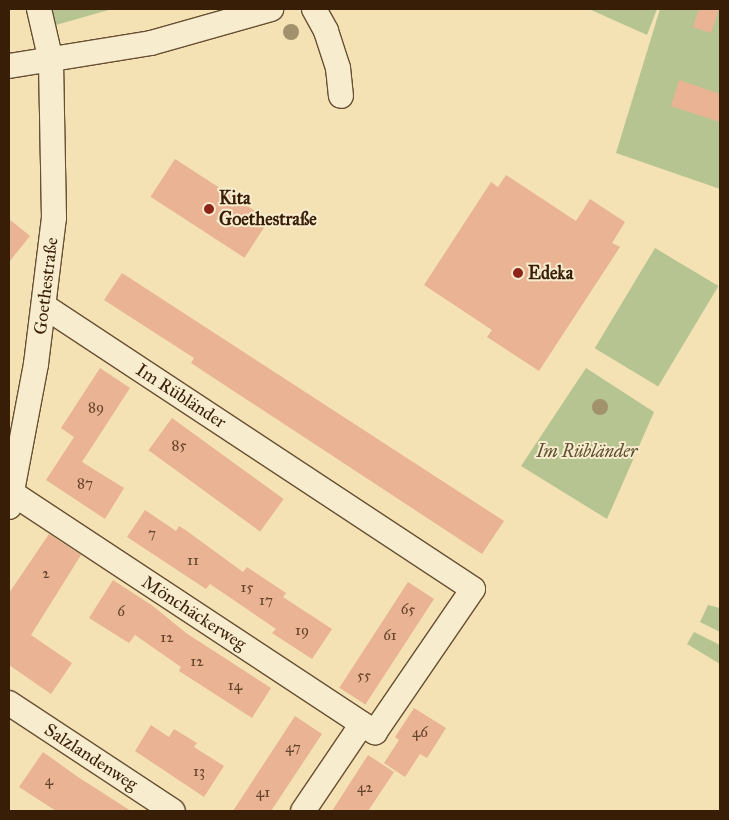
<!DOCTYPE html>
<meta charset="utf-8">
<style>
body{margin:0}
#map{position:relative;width:729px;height:820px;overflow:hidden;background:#f4e2b5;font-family:"IM FELL Great Primer",serif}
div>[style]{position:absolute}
.green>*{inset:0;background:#b6c491;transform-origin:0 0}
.building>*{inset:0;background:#eab393;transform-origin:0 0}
.roads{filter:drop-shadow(1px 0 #674f32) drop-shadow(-1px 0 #674f32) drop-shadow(0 1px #674f32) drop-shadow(0 -1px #674f32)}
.minor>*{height:24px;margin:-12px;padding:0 12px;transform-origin:12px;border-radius:12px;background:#f8eccf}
.trees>*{width:16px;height:16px;margin:-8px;border-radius:50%;background:#a2926c}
.dots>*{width:14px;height:14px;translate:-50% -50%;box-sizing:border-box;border:2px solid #f8eccf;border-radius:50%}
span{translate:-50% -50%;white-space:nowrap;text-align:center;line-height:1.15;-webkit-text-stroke:4px #f8eccf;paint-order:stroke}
.number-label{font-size:15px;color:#64432a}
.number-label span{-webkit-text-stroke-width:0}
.poi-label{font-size:18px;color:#381e07;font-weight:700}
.left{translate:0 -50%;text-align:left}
.street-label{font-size:18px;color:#381e07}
.park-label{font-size:18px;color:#5e5030;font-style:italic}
.frame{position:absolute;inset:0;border:10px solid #381e07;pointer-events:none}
</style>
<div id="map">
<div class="green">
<div style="clip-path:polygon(42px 9px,112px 9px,49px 27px)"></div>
<div style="clip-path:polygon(589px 9px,657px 9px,647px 35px)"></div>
<div style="clip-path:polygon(660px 9px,720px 9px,720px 189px,616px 153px)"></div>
<div style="left:655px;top:248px;width:74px;height:117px;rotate:31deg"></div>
<div style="clip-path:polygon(586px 368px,654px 412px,607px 519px,521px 466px)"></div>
<div style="clip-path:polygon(708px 605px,720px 608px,720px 632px,700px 622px)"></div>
<div style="clip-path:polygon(694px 632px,720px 645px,720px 664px,687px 644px)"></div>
</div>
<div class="building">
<div style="clip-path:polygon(699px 9px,719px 9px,711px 33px,693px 27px)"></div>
<div style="clip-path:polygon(679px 80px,720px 94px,720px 122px,671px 106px)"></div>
<div style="left:175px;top:159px;width:112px;height:45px;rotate:33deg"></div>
<div style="clip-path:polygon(506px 175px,576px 221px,590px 199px,625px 222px,612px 243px,620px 247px,539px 371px,487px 337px,492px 330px,424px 285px,491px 182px,498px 187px)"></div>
<div style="clip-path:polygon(9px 219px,30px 236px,9px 262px)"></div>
<div style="clip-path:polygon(122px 273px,504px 521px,482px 554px,191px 363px,194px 358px,104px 300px)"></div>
<div style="clip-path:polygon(100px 368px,130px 388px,82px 462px,124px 488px,105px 519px,46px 480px,74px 437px,61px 428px)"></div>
<div style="left:172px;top:418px;width:138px;height:40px;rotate:36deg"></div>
<div style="clip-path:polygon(145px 510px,176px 531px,179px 526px,187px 531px,243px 572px,247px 567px,286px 593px,283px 597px,332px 629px,312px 659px,272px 633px,276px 629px,210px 584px,206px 589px,127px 537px)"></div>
<div style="clip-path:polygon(49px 534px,81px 555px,31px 635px,72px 663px,51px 694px,9px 665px,9px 593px)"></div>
<div style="clip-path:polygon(113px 580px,153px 606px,186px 633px,271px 688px,252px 718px,179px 671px,181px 667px,135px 635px,129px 643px,89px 618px)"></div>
<div style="left:408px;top:582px;width:31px;height:126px;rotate:33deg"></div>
<div style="clip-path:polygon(414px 708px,446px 728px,427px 758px,420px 754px,405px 777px,384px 763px,399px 740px,395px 737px)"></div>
<div style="clip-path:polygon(295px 716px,322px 734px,271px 811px,233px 811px)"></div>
<div style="clip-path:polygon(151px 725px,169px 737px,174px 729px,197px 743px,194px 747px,224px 766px,204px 797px,135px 751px)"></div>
<div style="clip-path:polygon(43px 752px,78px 777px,131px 811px,56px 811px,19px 787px)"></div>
<div style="clip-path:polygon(368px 755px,394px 772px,368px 811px,332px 811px)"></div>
</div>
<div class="roads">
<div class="minor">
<div style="left:314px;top:9px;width:25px;rotate:61deg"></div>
<div style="left:326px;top:31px;width:39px;rotate:72deg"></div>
<div style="left:338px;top:68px;width:28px;rotate:84deg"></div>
<div style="left:9px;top:66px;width:144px;rotate:-9.2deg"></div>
<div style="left:151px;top:43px;width:125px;rotate:-15.8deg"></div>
<div style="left:12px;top:493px;width:435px;rotate:33.4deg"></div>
<div style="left:375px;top:732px;width:173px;rotate:-55.6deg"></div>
<div style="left:473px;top:589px;width:514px;rotate:-146.59deg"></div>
<div style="left:9px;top:507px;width:146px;rotate:-79.3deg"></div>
<div style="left:36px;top:364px;width:147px;rotate:-83deg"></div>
<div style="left:54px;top:218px;width:157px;rotate:-91.1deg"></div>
<div style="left:51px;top:61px;width:53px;rotate:-103deg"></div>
<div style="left:9px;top:703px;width:196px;rotate:33.4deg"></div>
<div style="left:303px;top:811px;width:105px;rotate:-55.9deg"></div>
</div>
</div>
<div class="trees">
<div style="left:291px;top:32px"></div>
<div style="left:600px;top:407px"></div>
</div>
<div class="dots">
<div style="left:209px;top:209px;background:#8f2418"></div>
<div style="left:518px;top:273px;background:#8f2418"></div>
</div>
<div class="number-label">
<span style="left:96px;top:408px">89</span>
<span style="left:179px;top:446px">85</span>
<span style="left:85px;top:484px">87</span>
<span style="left:152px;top:534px">7</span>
<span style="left:193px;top:561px">11</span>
<span style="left:46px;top:574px">2</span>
<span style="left:247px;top:588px">15</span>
<span style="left:266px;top:601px">17</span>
<span style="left:408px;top:610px">65</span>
<span style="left:121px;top:612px">6</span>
<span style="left:302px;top:631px">19</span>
<span style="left:390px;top:636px">61</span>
<span style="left:167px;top:638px">12</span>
<span style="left:197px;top:662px">12</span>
<span style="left:364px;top:676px">55</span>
<span style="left:235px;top:686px">14</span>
<span style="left:420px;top:733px">46</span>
<span style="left:293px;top:748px">47</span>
<span style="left:199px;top:772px">13</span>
<span style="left:49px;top:781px">4</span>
<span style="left:365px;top:788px">42</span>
<span style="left:263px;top:793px">41</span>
</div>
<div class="poi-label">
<span class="left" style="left:219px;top:209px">Kita<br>Goethestraße</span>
<span class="left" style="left:528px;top:273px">Edeka</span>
</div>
<div class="street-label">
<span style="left:46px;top:286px;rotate:-83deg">Goethestraße</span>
<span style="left:181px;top:396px;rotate:33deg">Im Rübländer</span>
<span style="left:194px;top:613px;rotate:33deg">Mönchäckerweg</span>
<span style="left:91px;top:757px;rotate:33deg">Salzlandenweg</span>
</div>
<div class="park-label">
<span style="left:587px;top:451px">Im Rübländer</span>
</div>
<div class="frame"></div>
</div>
